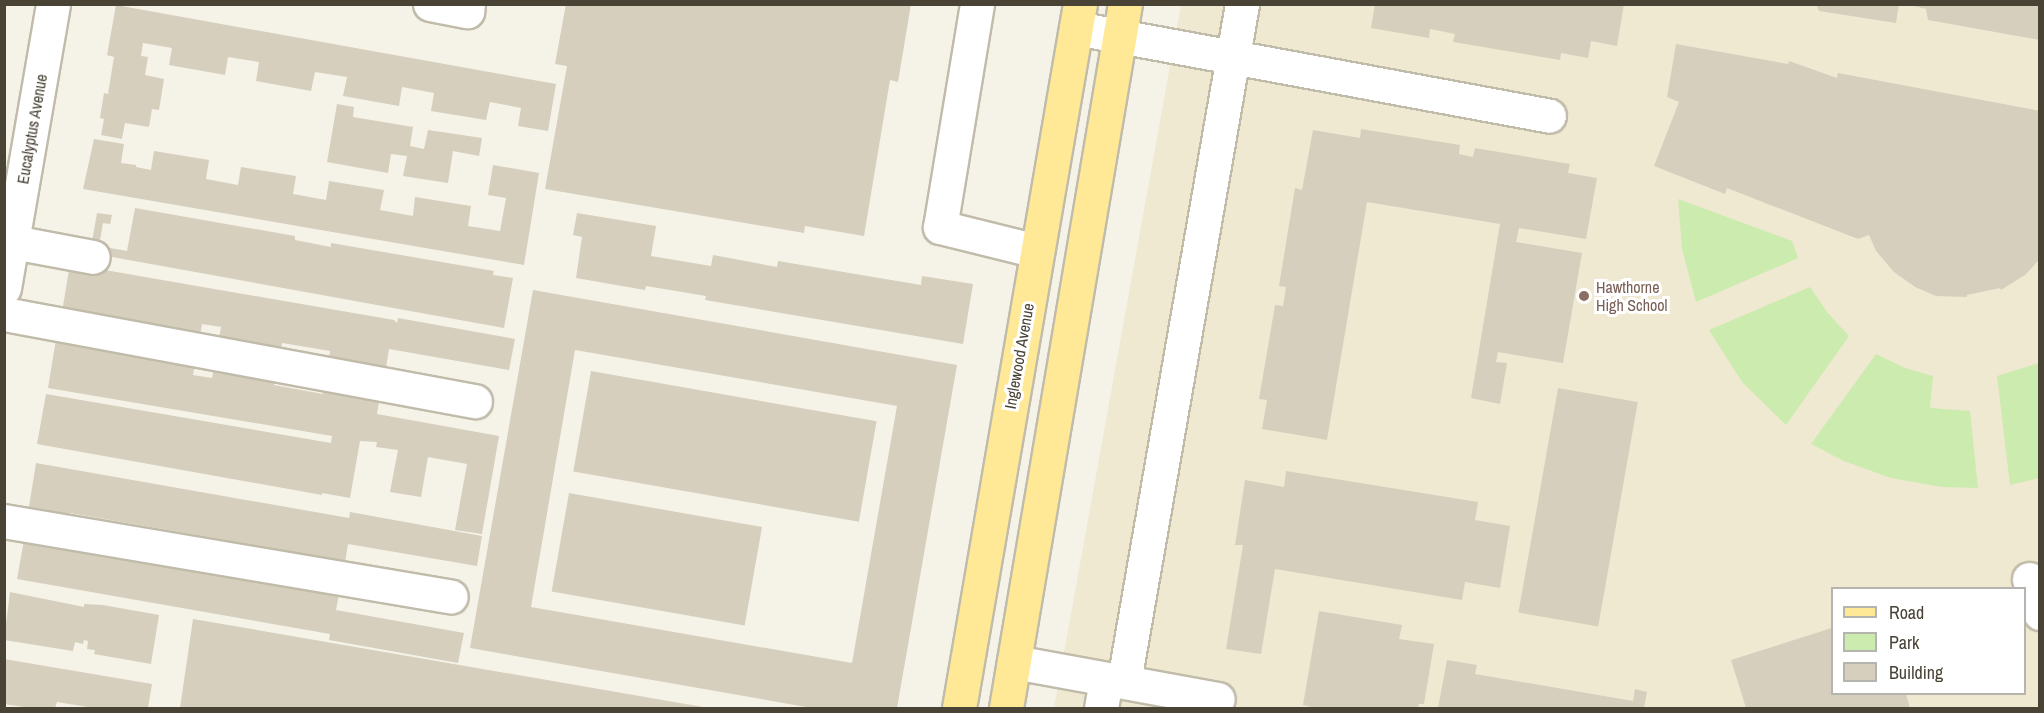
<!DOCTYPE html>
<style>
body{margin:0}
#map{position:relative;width:2044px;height:713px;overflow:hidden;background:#f5f2e8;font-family:"Archivo Narrow",sans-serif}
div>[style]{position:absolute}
.education>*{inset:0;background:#efe9d1}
.green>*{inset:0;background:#ccebaf}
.building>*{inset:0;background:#d7cfbd;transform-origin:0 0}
.roads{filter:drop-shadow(2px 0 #c1bbaa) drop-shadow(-2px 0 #c1bbaa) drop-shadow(0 2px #c1bbaa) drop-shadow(0 -2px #c1bbaa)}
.minor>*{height:33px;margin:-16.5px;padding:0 16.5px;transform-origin:16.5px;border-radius:16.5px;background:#fff}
.major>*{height:33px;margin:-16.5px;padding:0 16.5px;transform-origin:16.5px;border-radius:16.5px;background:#ffe997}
.dots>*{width:16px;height:16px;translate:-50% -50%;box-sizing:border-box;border:3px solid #fff;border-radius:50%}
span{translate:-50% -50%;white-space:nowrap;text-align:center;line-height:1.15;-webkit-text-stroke:6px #fff;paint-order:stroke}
.street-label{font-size:16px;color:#494336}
.education-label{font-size:16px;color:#785e54}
.left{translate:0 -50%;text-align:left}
.frame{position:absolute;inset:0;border:6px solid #494336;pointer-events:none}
.legend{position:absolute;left:1831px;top:587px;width:195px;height:108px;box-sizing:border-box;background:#fff;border:2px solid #b6b4af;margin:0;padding:8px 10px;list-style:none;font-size:18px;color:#494336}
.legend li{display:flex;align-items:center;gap:12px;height:30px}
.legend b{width:30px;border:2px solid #b6b4af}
</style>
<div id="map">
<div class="education">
<div style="clip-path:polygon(evenodd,1181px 5px,2039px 5px,2039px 708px,1054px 708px,1181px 5px,1832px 588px,2024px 588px,2024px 694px,1832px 694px,1832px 588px)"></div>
</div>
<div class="green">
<div style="clip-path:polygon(1678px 199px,1792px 241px,1798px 258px,1696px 302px,1682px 249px)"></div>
<div style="clip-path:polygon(1810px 287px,1827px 312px,1849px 336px,1786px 425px,1742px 382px,1709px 330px)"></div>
<div style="clip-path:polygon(1876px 354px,1905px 368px,1933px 376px,1930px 408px,1970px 411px,1978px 488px,1942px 487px,1891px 478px,1844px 461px,1811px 444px)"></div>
<div style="clip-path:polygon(2039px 363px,2039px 478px,2010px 485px,1997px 376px)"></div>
</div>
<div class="building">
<div style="clip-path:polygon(566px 4px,911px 4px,898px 82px,890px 80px,864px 236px,805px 226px,804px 233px,545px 189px,567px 66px,555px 64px)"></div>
<div style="clip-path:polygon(1375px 4px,1624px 4px,1617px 46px,1591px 41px,1588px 58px,1561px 53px,1560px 60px,1453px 42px,1455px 34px,1430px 29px,1429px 38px,1371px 28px)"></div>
<div style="clip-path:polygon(1816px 4px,1899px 4px,1896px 23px,1819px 11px)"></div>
<div style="clip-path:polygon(1906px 4px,2040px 4px,2040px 40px,1928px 20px,1926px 9px)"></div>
<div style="clip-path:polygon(116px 5px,556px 84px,548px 131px,518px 126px,521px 108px,490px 102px,486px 120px,431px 111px,434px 93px,402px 87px,399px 106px,343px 96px,347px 77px,315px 72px,311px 91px,256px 81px,259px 62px,228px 57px,225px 75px,169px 65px,172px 48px,143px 43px,141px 56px,148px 57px,145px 75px,164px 79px,159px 110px,152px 109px,149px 127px,125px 123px,122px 139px,101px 135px,104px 119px,100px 118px,104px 93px,108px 94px,114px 57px,107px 55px)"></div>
<div style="clip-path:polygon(1676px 44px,1788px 64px,1789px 61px,1837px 78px,1838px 73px,2040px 111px,2040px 259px,2025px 275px,2001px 290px,2000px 288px,1967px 295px,1967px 297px,1936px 296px,1915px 287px,1894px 272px,1876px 251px,1869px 235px,1858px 239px,1727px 188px,1725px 194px,1654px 166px,1679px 102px,1667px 97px)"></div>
<div style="clip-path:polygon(337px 104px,354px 107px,353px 117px,413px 127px,410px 146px,424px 149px,428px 130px,482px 138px,479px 156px,453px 151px,448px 183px,403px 176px,407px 156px,391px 154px,388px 173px,327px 162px)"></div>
<div style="clip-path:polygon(1361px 129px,1460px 145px,1459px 154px,1473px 157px,1475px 148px,1570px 164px,1568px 173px,1597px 178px,1586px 239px,1519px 228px,1516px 242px,1582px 253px,1563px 363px,1498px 352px,1496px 362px,1507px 363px,1500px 404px,1471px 398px,1500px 224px,1367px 202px,1327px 440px,1262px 429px,1267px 400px,1259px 399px,1275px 305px,1283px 306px,1286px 287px,1279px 286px,1295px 188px,1302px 190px,1313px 130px,1360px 138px)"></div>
<div style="clip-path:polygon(94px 139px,124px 144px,121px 163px,136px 165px,136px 167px,151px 170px,154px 151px,209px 160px,206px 179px,238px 185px,241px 167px,296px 176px,293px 194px,326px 200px,329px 181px,384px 190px,380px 210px,413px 216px,415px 197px,471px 206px,468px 226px,500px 231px,506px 198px,488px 195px,493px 165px,539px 173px,524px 265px,83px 189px)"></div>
<div style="clip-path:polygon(135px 208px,295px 236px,295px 240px,331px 247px,331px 243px,494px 271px,493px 275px,513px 278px,504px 328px,90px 253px,97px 213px,112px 215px,110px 224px,103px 223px,99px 246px,127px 251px)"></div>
<div style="clip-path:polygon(577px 213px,656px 226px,651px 256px,711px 266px,713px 255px,777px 267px,778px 261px,921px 285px,922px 276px,973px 284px,963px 344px,705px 300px,706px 296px,646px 286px,645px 290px,576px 278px,582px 237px,573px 235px)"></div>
<div style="clip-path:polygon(70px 264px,394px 320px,397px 323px,398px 318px,515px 339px,509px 370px,389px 349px,386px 368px,329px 358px,330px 351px,282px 343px,281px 349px,219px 338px,221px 327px,202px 324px,200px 336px,62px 312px)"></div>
<div style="clip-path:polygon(evenodd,533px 290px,957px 365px,897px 708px,812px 708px,470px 648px,533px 290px,575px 350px,897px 406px,852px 663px,531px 607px,575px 350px)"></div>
<div style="clip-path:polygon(56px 339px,195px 363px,193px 375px,212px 378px,214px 367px,275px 377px,274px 385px,323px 394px,324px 386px,380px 396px,377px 414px,499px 436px,482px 534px,455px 530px,467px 464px,428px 457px,421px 497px,390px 492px,398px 450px,376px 447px,377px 442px,360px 441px,350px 498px,322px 493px,322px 495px,37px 444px,46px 394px,331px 443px,332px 436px,48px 388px)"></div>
<div style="left:591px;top:371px;width:290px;height:102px;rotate:10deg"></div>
<div style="left:1558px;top:388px;width:81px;height:228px;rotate:10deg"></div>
<div style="clip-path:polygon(36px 463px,349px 518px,350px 512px,482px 536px,477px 566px,348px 544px,344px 569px,303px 562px,304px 554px,70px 513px,69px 521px,28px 513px)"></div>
<div style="clip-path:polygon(1286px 471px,1478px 502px,1475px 520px,1510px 526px,1500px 588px,1465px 582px,1462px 600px,1275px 569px,1261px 654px,1226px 649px,1243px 545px,1235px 545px,1245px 480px,1284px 487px)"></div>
<div style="left:569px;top:493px;width:196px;height:100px;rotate:10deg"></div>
<div style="clip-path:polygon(26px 529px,341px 584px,336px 610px,464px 633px,458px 663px,329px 640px,330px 634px,17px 579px)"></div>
<div style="clip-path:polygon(10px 592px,84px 607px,84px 604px,103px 605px,159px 615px,151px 664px,94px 654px,95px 650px,87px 649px,88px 641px,84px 640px,83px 644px,75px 642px,73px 651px,4px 640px)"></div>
<div style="clip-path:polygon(1319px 611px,1402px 625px,1399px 639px,1434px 644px,1424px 704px,1419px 704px,1418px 708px,1315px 708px,1303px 705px)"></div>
<div style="clip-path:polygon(193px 619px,703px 707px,703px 708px,180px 708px)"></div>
<div style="clip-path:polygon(1832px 628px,1832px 694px,1906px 694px,1910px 708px,1746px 708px,1731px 660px)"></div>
<div style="clip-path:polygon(4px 659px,152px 684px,148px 708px,94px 708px,57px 702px,55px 708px,31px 708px,4px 704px)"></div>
<div style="clip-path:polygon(1447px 660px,1477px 665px,1475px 674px,1633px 701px,1635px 689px,1647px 692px,1644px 708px,1438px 708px)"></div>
</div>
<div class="roads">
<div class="minor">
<div style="left:430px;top:4px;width:38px;rotate:11deg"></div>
<div style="left:467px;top:11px;width:7px;rotate:-82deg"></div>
<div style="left:977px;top:4px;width:226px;rotate:99.4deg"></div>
<div style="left:940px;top:227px;width:100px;rotate:13.9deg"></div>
<div style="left:1076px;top:28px;width:481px;rotate:10.5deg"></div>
<div style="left:13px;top:242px;width:81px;rotate:10.6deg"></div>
<div style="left:4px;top:288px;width:288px;rotate:-80.2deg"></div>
<div style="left:4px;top:314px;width:479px;rotate:10.5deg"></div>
<div style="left:4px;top:521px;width:453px;rotate:9.6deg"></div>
<div style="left:2029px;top:579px;width:36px;rotate:72deg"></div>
<div style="left:1014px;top:662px;width:207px;rotate:10.3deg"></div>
<div style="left:1124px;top:681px;width:687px;rotate:-80.11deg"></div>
<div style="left:1101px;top:708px;width:29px;rotate:-80deg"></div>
</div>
<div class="major">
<div style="left:959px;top:708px;width:714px;rotate:-80.25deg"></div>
<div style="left:1006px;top:708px;width:714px;rotate:-80.41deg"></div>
</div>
</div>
<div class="dots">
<div style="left:1584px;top:296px;background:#8d6e63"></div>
</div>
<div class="street-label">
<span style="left:32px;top:129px;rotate:-80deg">Eucalyptus Avenue</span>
<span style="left:1019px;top:356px;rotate:-80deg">Inglewood Avenue</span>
</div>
<div class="education-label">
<span class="left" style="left:1596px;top:296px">Hawthorne<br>High School</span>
</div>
<div class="frame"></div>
<ul class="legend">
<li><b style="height:8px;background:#ffe997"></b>Road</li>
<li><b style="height:16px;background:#ccebaf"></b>Park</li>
<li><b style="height:16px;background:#d7cfbd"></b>Building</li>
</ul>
</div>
